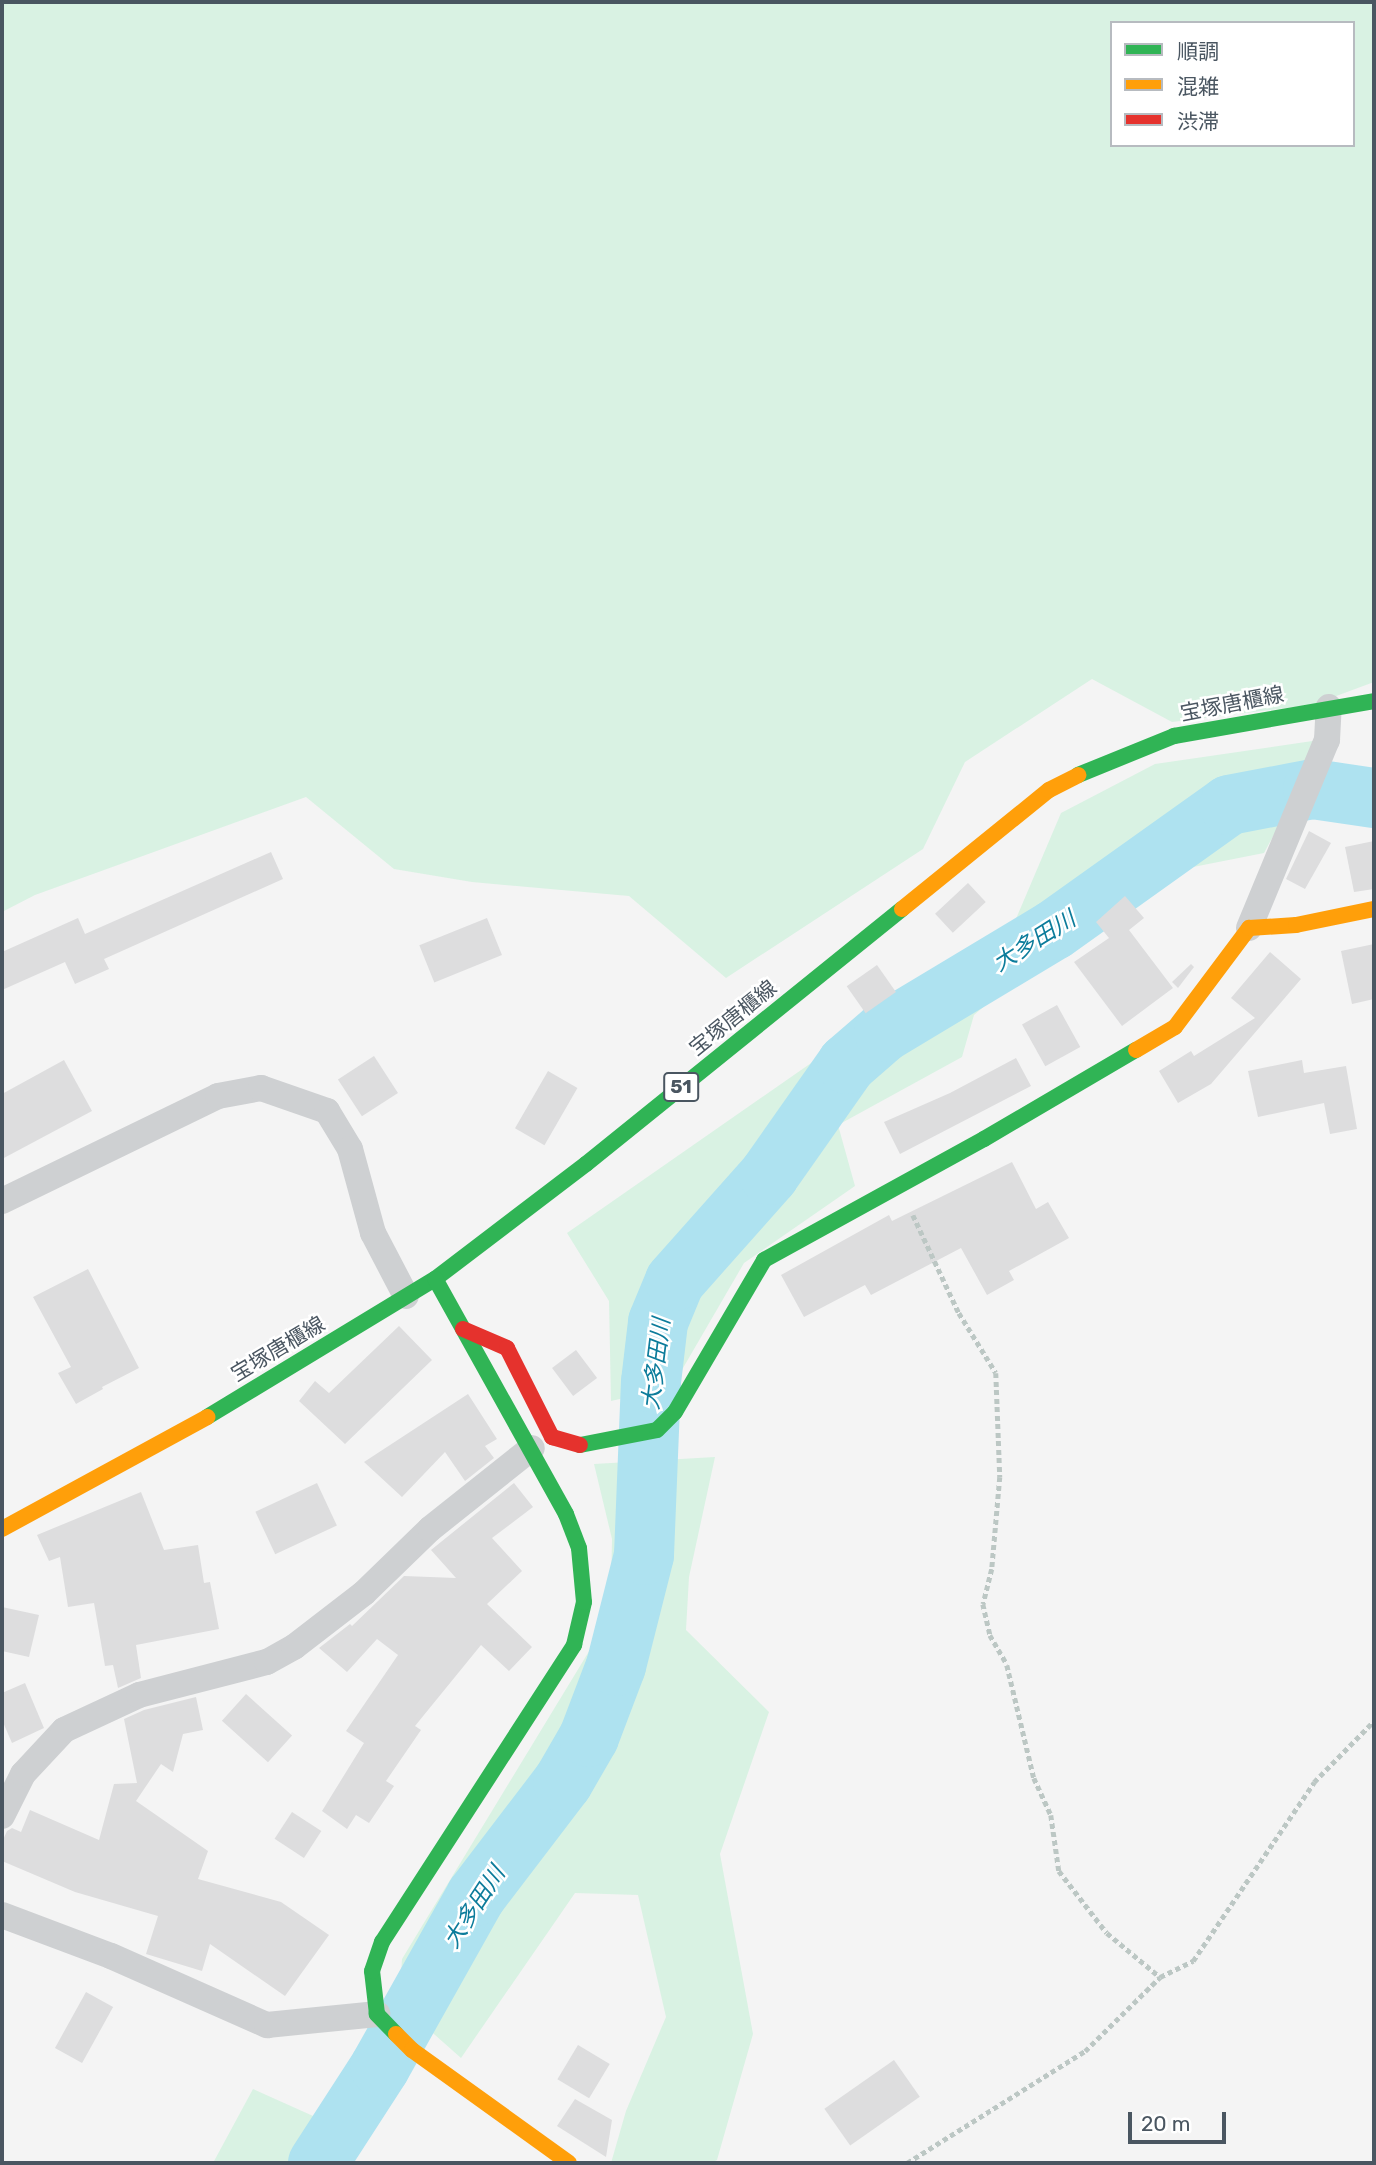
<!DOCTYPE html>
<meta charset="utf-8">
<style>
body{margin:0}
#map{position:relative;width:1376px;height:2165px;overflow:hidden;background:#f4f4f4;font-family:Rubik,"Noto Sans JP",sans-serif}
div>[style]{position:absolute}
.green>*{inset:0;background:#d9f2e3}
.river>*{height:60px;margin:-30px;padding:0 30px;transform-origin:30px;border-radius:30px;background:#aee2f0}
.building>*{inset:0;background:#ddddde;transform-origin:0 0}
.path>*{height:4.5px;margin-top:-2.25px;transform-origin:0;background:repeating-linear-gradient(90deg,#bcc7c4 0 5px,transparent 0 8.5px)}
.street>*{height:26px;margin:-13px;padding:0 13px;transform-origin:13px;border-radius:13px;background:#ced0d2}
.fast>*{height:16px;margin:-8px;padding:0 8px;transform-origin:8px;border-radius:8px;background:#30b455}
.slow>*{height:16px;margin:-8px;padding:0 8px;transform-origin:8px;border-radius:8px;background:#ff9f0a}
.jam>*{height:16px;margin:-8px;padding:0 8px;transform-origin:8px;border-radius:8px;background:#e5322d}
span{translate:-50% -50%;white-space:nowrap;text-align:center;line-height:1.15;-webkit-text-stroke:5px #fff;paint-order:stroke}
.shield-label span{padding:2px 5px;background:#fff;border:2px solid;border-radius:5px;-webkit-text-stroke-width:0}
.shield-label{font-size:19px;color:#4a5661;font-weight:700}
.street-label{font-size:21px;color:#4a5661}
.water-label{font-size:23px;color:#0c7c9b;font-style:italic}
.frame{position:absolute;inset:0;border:4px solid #4a5661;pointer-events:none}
.legend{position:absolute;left:1110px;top:21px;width:245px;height:126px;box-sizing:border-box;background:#fff;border:2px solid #b7bbc0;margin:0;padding:9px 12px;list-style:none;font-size:21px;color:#4a5661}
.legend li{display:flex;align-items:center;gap:14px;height:35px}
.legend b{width:35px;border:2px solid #b7bbc0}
.scale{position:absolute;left:1128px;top:2112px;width:98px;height:32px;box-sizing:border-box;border:4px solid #4a5661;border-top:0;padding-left:9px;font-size:21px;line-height:24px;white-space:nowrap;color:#4a5661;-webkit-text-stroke:5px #fff;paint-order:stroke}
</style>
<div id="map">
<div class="green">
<div style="clip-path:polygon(evenodd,2px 2px,1374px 2px,1374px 682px,1312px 705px,1172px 722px,1092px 679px,965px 762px,923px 849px,726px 978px,629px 896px,472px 882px,394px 869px,306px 797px,35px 895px,2px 912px,2px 2px,1112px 23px,1353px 23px,1353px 145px,1112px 145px,1112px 23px)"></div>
<div style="clip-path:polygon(1326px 739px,1264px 853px,1188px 868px,1147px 871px,1058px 938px,1038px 960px,974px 1015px,962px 1057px,838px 1125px,855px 1186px,744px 1263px,672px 1387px,611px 1401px,609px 1301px,567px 1233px,1015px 921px,1061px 813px,1155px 764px)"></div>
<div style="clip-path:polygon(715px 1457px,689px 1577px,686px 1630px,769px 1712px,720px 1854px,753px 2034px,717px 2160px,711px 2163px,611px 2163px,626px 2111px,666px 2017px,638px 1895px,575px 1893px,461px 2058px,399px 2003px,402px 1959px,605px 1625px,611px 1589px,612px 1539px,594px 1464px)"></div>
<div style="clip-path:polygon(253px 2089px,322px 2120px,339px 2163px,213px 2163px)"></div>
</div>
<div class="river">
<div style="left:318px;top:2163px;width:114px;rotate:-57.1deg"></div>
<div style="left:380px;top:2067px;width:196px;rotate:-60.7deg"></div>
<div style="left:476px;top:1896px;width:143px;rotate:-52.7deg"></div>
<div style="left:563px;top:1782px;width:52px;rotate:-60deg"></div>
<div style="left:589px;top:1737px;width:76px;rotate:-69.2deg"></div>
<div style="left:616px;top:1666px;width:114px;rotate:-75.8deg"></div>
<div style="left:644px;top:1555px;width:173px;rotate:-87.7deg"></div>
<div style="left:651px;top:1382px;width:60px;rotate:-83.3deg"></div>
<div style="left:658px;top:1322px;width:44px;rotate:-67.5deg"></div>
<div style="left:675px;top:1281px;width:142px;rotate:-48.4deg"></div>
<div style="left:769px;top:1175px;width:136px;rotate:-54.9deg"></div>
<div style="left:847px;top:1064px;width:49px;rotate:-40.9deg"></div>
<div style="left:884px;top:1032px;width:198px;rotate:-31deg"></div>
<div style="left:1054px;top:930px;width:215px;rotate:-35.5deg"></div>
<div style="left:1229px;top:805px;width:86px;rotate:-10.8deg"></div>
<div style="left:1313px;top:789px;width:62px;rotate:8.4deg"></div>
</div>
<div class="building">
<div style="clip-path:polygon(1309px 831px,1331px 843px,1305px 889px,1286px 879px)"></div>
<div style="clip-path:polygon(1374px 841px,1374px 889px,1354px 892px,1345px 847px)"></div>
<div style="clip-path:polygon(271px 852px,283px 879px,104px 959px,109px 969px,75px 984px,65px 962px,2px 990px,2px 952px,78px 918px,85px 934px)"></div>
<div style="left:968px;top:883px;width:26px;height:45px;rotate:47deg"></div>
<div style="clip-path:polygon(1125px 896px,1144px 918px,1129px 930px,1173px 988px,1122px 1026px,1074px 962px,1109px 938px,1096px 922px)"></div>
<div style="left:487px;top:918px;width:40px;height:73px;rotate:68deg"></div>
<div style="clip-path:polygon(1374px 944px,1374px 999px,1352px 1004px,1341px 951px)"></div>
<div style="clip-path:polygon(1270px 952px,1301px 979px,1211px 1084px,1178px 1103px,1159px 1071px,1191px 1051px,1194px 1056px,1255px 1018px,1231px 998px)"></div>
<div style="clip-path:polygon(1191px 964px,1194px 967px,1178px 988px,1172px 982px)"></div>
<div style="left:877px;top:965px;width:33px;height:37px;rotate:55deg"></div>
<div style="left:1057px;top:1005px;width:48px;height:40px;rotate:61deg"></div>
<div style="left:374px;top:1056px;width:44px;height:43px;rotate:57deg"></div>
<div style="clip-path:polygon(1016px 1058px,1031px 1086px,900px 1154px,884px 1122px,950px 1093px)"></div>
<div style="clip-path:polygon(64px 1060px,92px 1111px,2px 1159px,2px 1094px)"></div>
<div style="clip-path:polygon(1302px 1060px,1304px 1073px,1346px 1066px,1357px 1129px,1330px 1134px,1324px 1103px,1258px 1117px,1248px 1071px)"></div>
<div style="left:548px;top:1071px;width:34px;height:66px;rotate:30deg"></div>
<div style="clip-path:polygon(1012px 1162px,1036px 1209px,1048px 1202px,1069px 1238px,1009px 1271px,1014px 1280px,987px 1295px,961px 1248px,871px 1295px,865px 1285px,804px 1317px,781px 1275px,889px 1215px,892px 1221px)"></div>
<div style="clip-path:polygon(88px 1269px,139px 1368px,102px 1387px,103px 1389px,76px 1404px,58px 1373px,71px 1367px,33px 1297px)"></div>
<div style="clip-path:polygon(399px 1326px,432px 1360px,345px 1444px,299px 1401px,315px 1381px,329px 1393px)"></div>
<div style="left:576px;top:1350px;width:35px;height:30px;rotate:53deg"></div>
<div style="clip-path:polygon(468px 1394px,497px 1439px,485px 1446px,494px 1458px,465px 1481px,445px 1452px,402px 1497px,364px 1462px)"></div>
<div style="left:317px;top:1483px;width:47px;height:68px;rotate:65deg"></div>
<div style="clip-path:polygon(514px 1483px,533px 1507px,492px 1538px,522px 1571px,487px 1604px,532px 1647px,509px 1671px,481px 1645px,415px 1726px,421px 1730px,386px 1781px,394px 1786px,369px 1823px,356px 1815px,347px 1829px,322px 1811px,364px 1743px,346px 1731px,398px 1655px,377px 1639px,347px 1672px,319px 1648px,350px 1624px,352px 1626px,404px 1576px,456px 1578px,431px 1550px)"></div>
<div style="clip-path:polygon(141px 1492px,164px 1550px,198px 1545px,204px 1583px,210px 1582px,219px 1629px,136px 1645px,141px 1678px,118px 1688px,113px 1665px,105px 1666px,94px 1603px,68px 1607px,60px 1557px,49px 1561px,37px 1535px)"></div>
<div style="clip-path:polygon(2px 1607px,39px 1615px,29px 1657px,2px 1651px)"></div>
<div style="clip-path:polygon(25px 1683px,44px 1728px,12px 1743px,2px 1720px,2px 1693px)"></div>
<div style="left:246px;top:1694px;width:62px;height:36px;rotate:42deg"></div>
<div style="clip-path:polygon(196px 1697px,203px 1730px,183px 1734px,173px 1772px,161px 1764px,136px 1801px,208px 1851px,198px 1879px,281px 1902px,329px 1935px,285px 1996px,210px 1944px,202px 1971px,146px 1954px,158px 1916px,75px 1892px,2px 1861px,2px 1842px,7px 1831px,12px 1828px,21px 1832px,30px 1810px,99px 1840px,114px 1784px,137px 1783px,124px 1719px,144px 1710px)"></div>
<div style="left:292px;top:1812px;width:35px;height:32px;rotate:33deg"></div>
<div style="left:86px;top:1992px;width:31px;height:64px;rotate:29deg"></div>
<div style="left:578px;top:2045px;width:37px;height:40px;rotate:31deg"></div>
<div style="left:894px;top:2060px;width:45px;height:85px;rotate:55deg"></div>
<div style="clip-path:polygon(575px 2099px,612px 2120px,606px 2157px,557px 2126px)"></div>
</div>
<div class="path">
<div style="left:913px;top:1215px;width:108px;rotate:64.9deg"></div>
<div style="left:959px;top:1313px;width:70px;rotate:58.3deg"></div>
<div style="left:996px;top:1373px;width:104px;rotate:87.8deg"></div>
<div style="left:1000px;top:1477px;width:92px;rotate:95deg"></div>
<div style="left:992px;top:1569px;width:36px;rotate:104deg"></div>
<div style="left:983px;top:1604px;width:32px;rotate:77deg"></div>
<div style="left:990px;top:1635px;width:34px;rotate:60deg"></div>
<div style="left:1007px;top:1665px;width:116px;rotate:76.6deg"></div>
<div style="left:1034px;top:1778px;width:41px;rotate:65.3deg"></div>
<div style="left:1051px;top:1815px;width:57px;rotate:81.9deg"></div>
<div style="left:1059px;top:1871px;width:78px;rotate:52.3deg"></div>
<div style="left:1107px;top:1933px;width:69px;rotate:39.7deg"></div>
<div style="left:907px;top:2163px;width:210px;rotate:-32.2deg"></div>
<div style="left:1085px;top:2051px;width:105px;rotate:-44.6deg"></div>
<div style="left:1160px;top:1977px;width:37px;rotate:-26deg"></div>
<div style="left:1193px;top:1961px;width:216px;rotate:-55.9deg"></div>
<div style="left:1314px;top:1782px;width:86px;rotate:-45.5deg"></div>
</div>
<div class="street">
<div style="left:1249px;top:928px;width:204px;rotate:-67.5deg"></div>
<div style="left:1327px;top:740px;width:33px;rotate:-87deg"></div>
<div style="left:2px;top:1201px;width:240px;rotate:-25.9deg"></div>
<div style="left:218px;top:1096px;width:44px;rotate:-10.5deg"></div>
<div style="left:261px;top:1088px;width:70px;rotate:19.2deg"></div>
<div style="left:327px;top:1111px;width:44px;rotate:58.8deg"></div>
<div style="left:350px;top:1149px;width:87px;rotate:74.7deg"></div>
<div style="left:373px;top:1233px;width:71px;rotate:62.4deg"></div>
<div style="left:2px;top:1816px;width:47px;rotate:-63.4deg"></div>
<div style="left:23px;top:1774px;width:60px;rotate:-47deg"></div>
<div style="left:64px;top:1730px;width:83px;rotate:-25deg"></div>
<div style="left:139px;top:1695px;width:132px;rotate:-14.5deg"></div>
<div style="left:267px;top:1662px;width:31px;rotate:-29deg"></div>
<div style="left:294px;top:1647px;width:88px;rotate:-37.6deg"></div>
<div style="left:364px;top:1593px;width:92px;rotate:-44.1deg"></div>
<div style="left:430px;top:1529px;width:130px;rotate:-38.5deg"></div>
<div style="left:2px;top:1915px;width:116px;rotate:20.6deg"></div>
<div style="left:111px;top:1956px;width:171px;rotate:23.9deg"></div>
<div style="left:267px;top:2025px;width:111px;rotate:-5.7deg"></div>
</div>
<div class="fast">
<div style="left:1078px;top:775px;width:104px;rotate:-22.1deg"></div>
<div style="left:1174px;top:736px;width:203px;rotate:-9.9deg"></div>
<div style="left:207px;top:1417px;width:267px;rotate:-31.2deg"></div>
<div style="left:435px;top:1279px;width:190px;rotate:-37.3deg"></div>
<div style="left:586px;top:1164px;width:406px;rotate:-38.9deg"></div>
<div style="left:580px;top:1445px;width:78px;rotate:-11deg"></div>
<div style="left:657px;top:1430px;width:25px;rotate:-45deg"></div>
<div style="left:675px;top:1412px;width:176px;rotate:-59.6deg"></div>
<div style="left:764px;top:1260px;width:251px;rotate:-28.8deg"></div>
<div style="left:984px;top:1139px;width:176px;rotate:-30.4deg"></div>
<div style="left:396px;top:2034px;width:28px;rotate:-134deg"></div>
<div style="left:377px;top:2014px;width:43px;rotate:-96.6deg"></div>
<div style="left:372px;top:1971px;width:31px;rotate:-71deg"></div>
<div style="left:382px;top:1942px;width:354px;rotate:-57.1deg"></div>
<div style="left:574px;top:1645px;width:44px;rotate:-76.9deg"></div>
<div style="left:584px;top:1602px;width:54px;rotate:-95.3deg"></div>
<div style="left:579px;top:1548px;width:36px;rotate:-111deg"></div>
<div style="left:566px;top:1514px;width:269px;rotate:-119.1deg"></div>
</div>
<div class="slow">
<div style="left:902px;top:909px;width:189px;rotate:-39deg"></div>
<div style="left:1049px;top:790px;width:33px;rotate:-27deg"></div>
<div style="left:1136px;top:1050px;width:45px;rotate:-30.5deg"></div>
<div style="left:1175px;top:1027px;width:124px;rotate:-53.2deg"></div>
<div style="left:1249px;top:928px;width:47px;rotate:-3.7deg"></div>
<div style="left:1296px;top:925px;width:80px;rotate:-11.6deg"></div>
<div style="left:2px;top:1529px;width:234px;rotate:-28.6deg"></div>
<div style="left:396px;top:2034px;width:23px;rotate:45deg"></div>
<div style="left:412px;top:2050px;width:193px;rotate:35.7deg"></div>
</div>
<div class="jam">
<div style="left:463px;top:1329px;width:48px;rotate:23.4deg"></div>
<div style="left:507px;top:1348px;width:100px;rotate:63.2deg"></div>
<div style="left:552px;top:1437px;width:29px;rotate:16deg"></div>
</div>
<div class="shield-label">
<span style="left:681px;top:1087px">51</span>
</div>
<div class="street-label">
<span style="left:1232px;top:704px;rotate:-11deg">宝塚唐櫃線</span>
<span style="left:733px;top:1018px;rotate:-39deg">宝塚唐櫃線</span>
<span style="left:278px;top:1349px;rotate:-31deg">宝塚唐櫃線</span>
</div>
<div class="water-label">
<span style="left:1034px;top:941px;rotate:-32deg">大多田川</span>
<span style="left:656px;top:1364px;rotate:-83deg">大多田川</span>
<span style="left:474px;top:1907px;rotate:-57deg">大多田川</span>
</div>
<div class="frame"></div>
<ul class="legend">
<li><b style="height:9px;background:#30b455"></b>順調</li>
<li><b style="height:9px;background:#ff9f0a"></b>混雑</li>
<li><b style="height:9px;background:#e5322d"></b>渋滞</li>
</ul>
<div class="scale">20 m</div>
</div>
